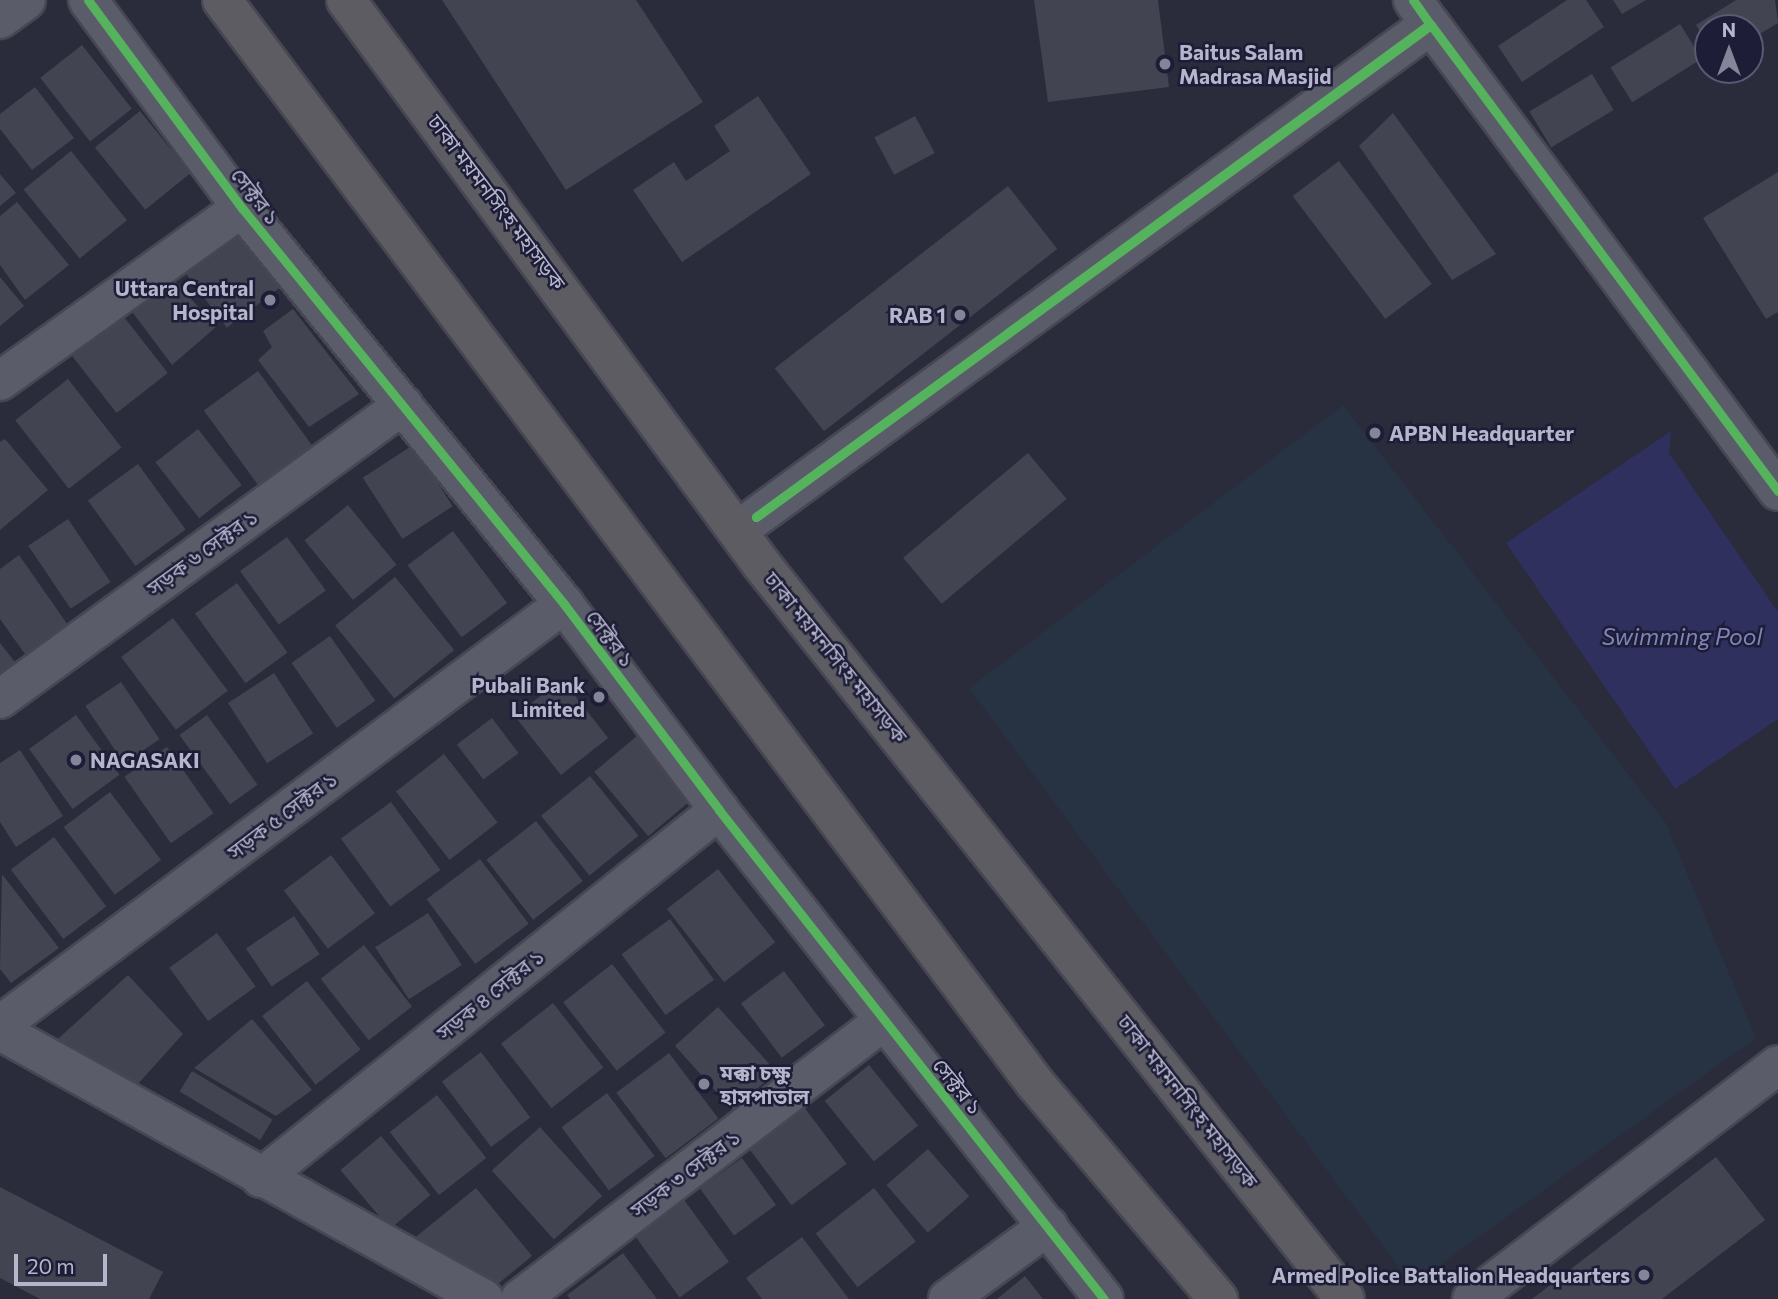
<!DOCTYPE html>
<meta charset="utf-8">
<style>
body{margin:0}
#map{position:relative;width:1778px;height:1299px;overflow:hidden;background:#2a2b3b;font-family:Commissioner,"Noto Sans Bengali",sans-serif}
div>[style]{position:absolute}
.green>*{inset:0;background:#273342}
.water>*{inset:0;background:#2f305e}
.building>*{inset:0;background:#434452;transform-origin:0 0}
.roads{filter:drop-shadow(2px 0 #474754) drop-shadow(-2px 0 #474754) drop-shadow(0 2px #474754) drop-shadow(0 -2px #474754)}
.minor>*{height:38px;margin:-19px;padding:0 19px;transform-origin:19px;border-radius:19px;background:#5b5c69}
.highway>*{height:38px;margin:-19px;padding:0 19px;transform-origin:19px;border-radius:19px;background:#5c5c62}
.cycleway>*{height:9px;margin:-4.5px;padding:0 4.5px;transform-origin:4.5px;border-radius:4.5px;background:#56b35d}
.dots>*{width:19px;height:19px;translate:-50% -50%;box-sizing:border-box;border:4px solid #1d1d37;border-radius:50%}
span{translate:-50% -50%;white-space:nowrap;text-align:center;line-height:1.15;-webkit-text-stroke:5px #1d1d37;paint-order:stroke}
.poi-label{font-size:21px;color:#b5b5cc;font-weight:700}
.left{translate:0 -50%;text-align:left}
.right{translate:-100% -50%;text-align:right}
.street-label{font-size:21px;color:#b5b5cc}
.water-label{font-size:23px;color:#8184b9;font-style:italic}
.north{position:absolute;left:1694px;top:14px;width:70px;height:70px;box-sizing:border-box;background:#1d1d37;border:2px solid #5a5a73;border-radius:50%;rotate:0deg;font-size:19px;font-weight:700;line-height:28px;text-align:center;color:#b5b5cc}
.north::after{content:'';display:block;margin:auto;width:24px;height:32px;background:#848599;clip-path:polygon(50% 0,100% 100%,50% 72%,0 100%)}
.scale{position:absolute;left:14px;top:1254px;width:93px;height:32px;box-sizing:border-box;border:4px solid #b5b5cc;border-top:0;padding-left:9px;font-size:21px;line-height:24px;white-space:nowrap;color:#b5b5cc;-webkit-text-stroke:5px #1d1d37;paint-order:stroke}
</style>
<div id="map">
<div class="green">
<div style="clip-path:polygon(1343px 405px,1666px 823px,1756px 1038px,1412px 1285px,969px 688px)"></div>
</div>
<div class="water">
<div style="clip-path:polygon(1671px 431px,1669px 453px,1778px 612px,1778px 719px,1675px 789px,1506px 543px)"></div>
</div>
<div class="building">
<div style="clip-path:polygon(442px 0,636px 0,703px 102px,566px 190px)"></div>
<div style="clip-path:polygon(1034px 0,1158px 0,1169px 87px,1048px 102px)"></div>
<div style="clip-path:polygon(1567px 0,1586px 0,1604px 27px,1522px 82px,1498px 46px)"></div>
<div style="clip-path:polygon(1613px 0,1646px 0,1622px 14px)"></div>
<div style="clip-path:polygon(1736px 0,1775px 0,1778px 23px,1750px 40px,1750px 28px,1708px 28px,1708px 43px,1696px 25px)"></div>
<div style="left:1680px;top:24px;width:41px;height:82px;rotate:58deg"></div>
<div style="left:82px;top:45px;width:81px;height:53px;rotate:52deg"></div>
<div style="left:1592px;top:74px;width:42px;height:73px;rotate:59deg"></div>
<div style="clip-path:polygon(35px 87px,74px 138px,32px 170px,0 129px,0 114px)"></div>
<div style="clip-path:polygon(758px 96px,811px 174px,682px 262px,633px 190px,674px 162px,686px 181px,730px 151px,714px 126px)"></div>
<div style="left:140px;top:111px;width:80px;height:58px;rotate:51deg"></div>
<div style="clip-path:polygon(1393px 113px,1496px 254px,1452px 280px,1359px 146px)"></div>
<div style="left:915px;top:116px;width:42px;height:46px;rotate:62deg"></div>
<div style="left:71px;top:151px;width:89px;height:61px;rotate:51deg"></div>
<div style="left:1339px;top:161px;width:154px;height:58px;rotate:53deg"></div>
<div style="clip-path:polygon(1778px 172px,1778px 312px,1766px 319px,1703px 218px)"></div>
<div style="clip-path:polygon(0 174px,16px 193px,0 206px)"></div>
<div style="left:1008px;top:186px;width:80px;height:296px;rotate:52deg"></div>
<div style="clip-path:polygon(17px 202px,69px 265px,25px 300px,0 265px,0 216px)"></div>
<div style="left:236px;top:222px;width:79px;height:71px;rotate:53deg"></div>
<div style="clip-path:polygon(170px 275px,216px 327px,172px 365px,127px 305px)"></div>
<div style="clip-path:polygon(0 277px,24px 306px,0 326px)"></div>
<div style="clip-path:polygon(293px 309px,359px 394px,309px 427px,258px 360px,272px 347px,263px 331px)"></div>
<div style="left:121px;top:313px;width:76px;height:65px;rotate:52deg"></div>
<div style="left:258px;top:371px;width:97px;height:67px;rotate:54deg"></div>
<div style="left:68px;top:379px;width:87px;height:67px;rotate:52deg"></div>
<div style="left:198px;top:429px;width:71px;height:54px;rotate:52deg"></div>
<div style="clip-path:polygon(5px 439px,48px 490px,0 530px,0 442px)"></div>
<div style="left:413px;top:445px;width:73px;height:60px;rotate:57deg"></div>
<div style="left:1028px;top:453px;width:60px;height:163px;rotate:50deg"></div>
<div style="left:138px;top:464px;width:81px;height:62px;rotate:54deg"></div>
<div style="left:348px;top:505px;width:77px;height:56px;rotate:51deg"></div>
<div style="left:68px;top:519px;width:76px;height:48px;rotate:56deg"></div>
<div style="left:453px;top:531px;width:90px;height:57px;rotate:53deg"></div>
<div style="left:287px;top:537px;width:66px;height:58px;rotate:54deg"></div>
<div style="clip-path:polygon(19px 555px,70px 628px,27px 657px,0 619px,0 569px)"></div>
<div style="left:395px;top:577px;width:94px;height:77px;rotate:51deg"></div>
<div style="left:237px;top:583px;width:86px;height:52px;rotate:54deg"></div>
<div style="left:173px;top:618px;width:91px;height:65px;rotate:53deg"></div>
<div style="left:330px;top:636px;width:79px;height:47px;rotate:55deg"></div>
<div style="clip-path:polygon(0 643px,18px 666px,0 680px)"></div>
<div style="left:274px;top:673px;width:72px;height:55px;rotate:57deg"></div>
<div style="left:562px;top:679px;width:75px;height:60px;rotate:52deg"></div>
<div style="left:121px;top:682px;width:69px;height:43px;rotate:56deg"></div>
<div style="left:76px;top:715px;width:74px;height:58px;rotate:54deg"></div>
<div style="left:207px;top:715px;width:86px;height:34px;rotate:54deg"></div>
<div style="left:492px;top:718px;width:44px;height:44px;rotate:53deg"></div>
<div style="left:644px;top:730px;width:84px;height:65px;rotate:50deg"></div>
<div style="left:167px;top:747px;width:81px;height:52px;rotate:55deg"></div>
<div style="clip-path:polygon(20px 750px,63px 816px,16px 847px,0 822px,0 763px)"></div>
<div style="left:444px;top:754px;width:87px;height:61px;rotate:52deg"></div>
<div style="left:590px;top:776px;width:77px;height:63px;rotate:51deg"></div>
<div style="left:110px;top:792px;width:85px;height:58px;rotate:53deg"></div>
<div style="left:391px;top:802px;width:84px;height:62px;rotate:54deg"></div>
<div style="left:536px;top:821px;width:76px;height:63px;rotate:52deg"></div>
<div style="left:54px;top:837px;width:87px;height:54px;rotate:53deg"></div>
<div style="left:331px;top:855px;width:73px;height:59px;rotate:53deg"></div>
<div style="left:480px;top:859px;width:81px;height:67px;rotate:53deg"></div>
<div style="left:718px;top:869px;width:93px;height:65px;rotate:52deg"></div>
<div style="clip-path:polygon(2px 874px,59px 948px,11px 983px,0 969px)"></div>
<div style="left:428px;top:913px;width:62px;height:63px;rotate:57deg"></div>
<div style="left:294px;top:916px;width:46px;height:58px;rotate:56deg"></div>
<div style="left:670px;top:919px;width:75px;height:60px;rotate:54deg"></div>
<div style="left:217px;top:933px;width:66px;height:59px;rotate:54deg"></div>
<div style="left:364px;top:945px;width:78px;height:55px;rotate:52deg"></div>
<div style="left:612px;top:964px;width:87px;height:62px;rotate:52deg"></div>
<div style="left:784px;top:971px;width:68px;height:54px;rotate:53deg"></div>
<div style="clip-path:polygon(128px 975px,183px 1034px,127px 1096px,48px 1048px)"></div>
<div style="left:307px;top:981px;width:87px;height:57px;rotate:52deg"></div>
<div style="left:553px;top:1003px;width:82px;height:66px;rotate:52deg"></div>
<div style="left:718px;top:1007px;width:87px;height:58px;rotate:48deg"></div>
<div style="clip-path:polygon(252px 1019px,312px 1090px,276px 1116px,194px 1068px)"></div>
<div style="left:481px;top:1052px;width:82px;height:49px;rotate:53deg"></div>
<div style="left:669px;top:1053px;width:82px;height:66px;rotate:53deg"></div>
<div style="left:869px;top:1065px;width:78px;height:57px;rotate:51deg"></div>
<div style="left:192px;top:1071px;width:94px;height:24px;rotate:31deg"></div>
<div style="left:607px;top:1093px;width:79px;height:57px;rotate:53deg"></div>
<div style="left:437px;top:1095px;width:80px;height:60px;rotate:52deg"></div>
<div style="left:804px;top:1107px;width:71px;height:69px;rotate:53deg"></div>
<div style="left:540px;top:1127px;width:93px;height:65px;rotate:48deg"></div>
<div style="left:381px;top:1136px;width:77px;height:53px;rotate:50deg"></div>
<div style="left:928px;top:1149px;width:63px;height:55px;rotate:49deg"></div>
<div style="clip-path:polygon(1716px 1157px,1765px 1220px,1662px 1299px,1532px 1299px)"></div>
<div style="left:742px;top:1158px;width:58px;height:52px;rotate:54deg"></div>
<div style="clip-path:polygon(0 1187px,163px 1272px,149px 1299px,40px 1299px,0 1278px)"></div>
<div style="clip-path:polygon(476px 1188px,532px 1256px,493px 1288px,412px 1240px)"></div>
<div style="left:874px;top:1188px;width:68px;height:74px;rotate:52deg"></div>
<div style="left:682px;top:1197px;width:80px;height:61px;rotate:54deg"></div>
<div style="clip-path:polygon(802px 1237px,849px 1299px,762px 1299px,746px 1278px)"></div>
<div style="clip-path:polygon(623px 1253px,657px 1299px,570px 1299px,567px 1295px)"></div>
<div style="clip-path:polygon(1025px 1276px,1043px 1299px,997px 1299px)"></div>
</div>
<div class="roads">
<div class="minor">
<div style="left:88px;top:0;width:259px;rotate:53.5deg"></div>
<div style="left:242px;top:208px;width:510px;rotate:50.88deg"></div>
<div style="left:564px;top:604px;width:258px;rotate:53deg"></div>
<div style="left:719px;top:810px;width:622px;rotate:51.79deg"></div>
<div style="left:1413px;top:0;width:29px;rotate:55deg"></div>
<div style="left:1430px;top:24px;width:835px;rotate:143.82deg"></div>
<div style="left:756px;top:517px;width:835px;rotate:-36.09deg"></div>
<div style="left:1431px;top:25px;width:581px;rotate:53.33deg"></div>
<div style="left:0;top:19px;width:32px;rotate:-36deg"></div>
<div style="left:0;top:381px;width:297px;rotate:-35.6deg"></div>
<div style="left:0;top:699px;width:499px;rotate:-36.1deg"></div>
<div style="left:0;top:1025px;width:704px;rotate:-36.74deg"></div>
<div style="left:0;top:1031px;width:553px;rotate:28.97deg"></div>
<div style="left:261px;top:1178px;width:588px;rotate:-38.78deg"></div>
<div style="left:520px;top:1299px;width:458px;rotate:-37.4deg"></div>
<div style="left:948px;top:1299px;width:124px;rotate:-36.1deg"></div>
<div style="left:1472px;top:1299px;width:385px;rotate:-37.4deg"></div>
</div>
<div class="highway">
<div style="left:222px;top:0;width:1353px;rotate:53.11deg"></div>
<div style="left:1034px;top:1082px;width:285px;rotate:49.7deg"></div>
<div style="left:346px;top:0;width:702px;rotate:53.64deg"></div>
<div style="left:762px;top:565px;width:937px;rotate:51.54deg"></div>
</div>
</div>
<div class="cycleway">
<div style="left:88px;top:0;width:259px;rotate:53.5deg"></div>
<div style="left:242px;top:208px;width:510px;rotate:50.88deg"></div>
<div style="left:564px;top:604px;width:258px;rotate:53deg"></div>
<div style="left:719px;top:810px;width:622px;rotate:51.79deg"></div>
<div style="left:1413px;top:0;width:29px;rotate:55deg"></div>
<div style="left:1430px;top:24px;width:835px;rotate:143.82deg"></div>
<div style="left:756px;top:517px;width:835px;rotate:-36.09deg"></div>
<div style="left:1431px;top:25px;width:581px;rotate:53.33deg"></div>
</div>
<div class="dots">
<div style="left:1165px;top:64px;background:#848599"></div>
<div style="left:270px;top:300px;background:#848599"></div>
<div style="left:960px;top:315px;background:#848599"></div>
<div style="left:1375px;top:433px;background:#848599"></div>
<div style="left:599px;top:697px;background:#848599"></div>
<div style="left:76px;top:760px;background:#848599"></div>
<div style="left:704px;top:1084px;background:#848599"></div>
<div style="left:1644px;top:1275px;background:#848599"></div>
</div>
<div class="poi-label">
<span class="left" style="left:1179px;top:64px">Baitus Salam<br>Madrasa Masjid</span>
<span class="right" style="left:254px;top:300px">Uttara Central<br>Hospital</span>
<span class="right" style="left:946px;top:315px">RAB 1</span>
<span class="left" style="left:1389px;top:433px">APBN Headquarter</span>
<span class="right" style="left:585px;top:697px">Pubali Bank<br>Limited</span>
<span class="left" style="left:90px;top:760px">NAGASAKI</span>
<span class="left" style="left:720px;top:1084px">মক্কা চক্ষু<br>হাসপাতাল</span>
<span class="right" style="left:1630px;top:1275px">Armed Police Battalion Headquarters</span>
</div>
<div class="street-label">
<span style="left:256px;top:196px;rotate:52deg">সেক্টর ১</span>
<span style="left:497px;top:202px;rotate:53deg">ঢাকা ময়মনসিংহ মহাসড়ক</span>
<span style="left:202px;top:552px;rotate:-36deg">সড়ক ৬ সেক্টর ১</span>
<span style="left:611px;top:638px;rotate:53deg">সেক্টর ১</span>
<span style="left:836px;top:657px;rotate:51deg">ঢাকা ময়মনসিংহ মহাসড়ক</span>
<span style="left:282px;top:815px;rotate:-37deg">সড়ক ৫ সেক্টর ১</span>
<span style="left:490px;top:994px;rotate:-39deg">সড়ক ৪ সেক্টর ১</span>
<span style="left:958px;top:1086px;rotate:51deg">সেক্টর ১</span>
<span style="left:1188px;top:1101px;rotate:52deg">ঢাকা ময়মনসিংহ মহাসড়ক</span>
<span style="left:685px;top:1173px;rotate:-37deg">সড়ক ৩ সেক্টর ১</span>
</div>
<div class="water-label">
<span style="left:1682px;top:636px">Swimming Pool</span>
</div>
<div class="north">N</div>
<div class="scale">20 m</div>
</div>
